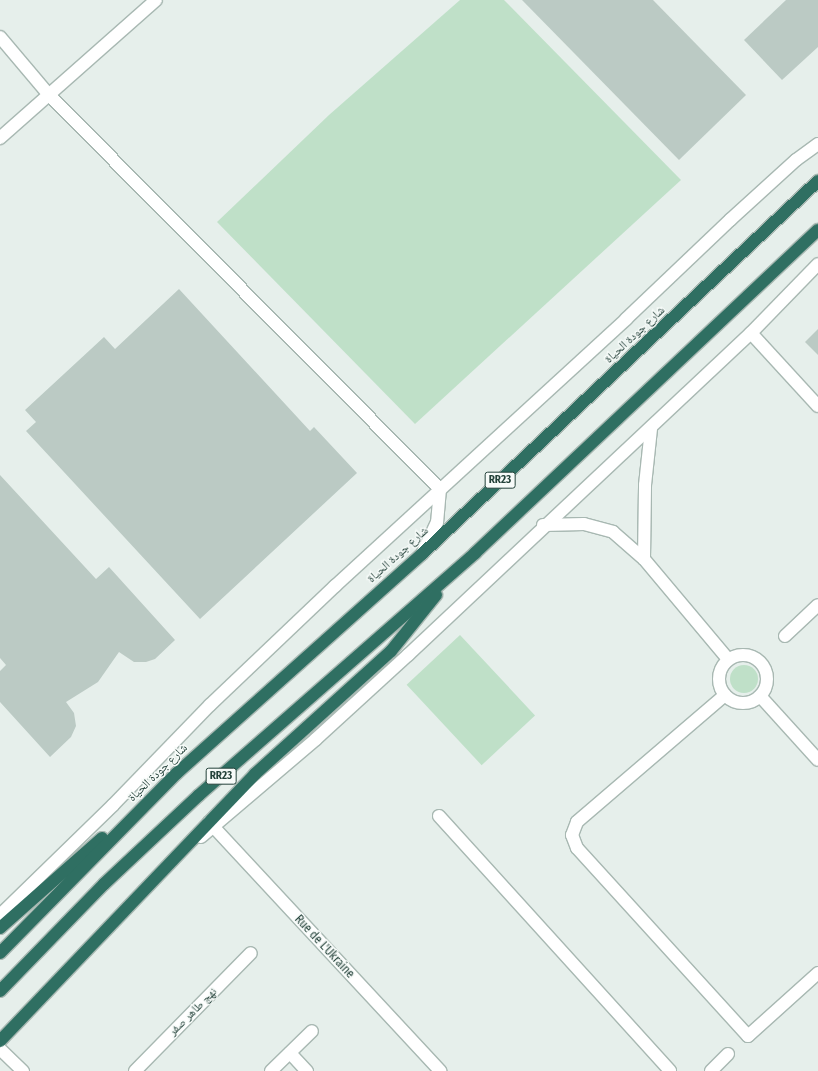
<!DOCTYPE html>
<meta charset="utf-8">
<style>
body{margin:0}
#map{position:relative;width:818px;height:1071px;overflow:hidden;background:#e6efeb;font-family:"Fira Sans Condensed","Noto Naskh Arabic",sans-serif}
div>[style]{position:absolute}
.green>*{inset:0;background:#bfe0c8;transform-origin:0 0}
.round{border-radius:50%}
.building>*{inset:0;background:#bbcac4}
.roads{filter:drop-shadow(1px 0 #a8b8b2) drop-shadow(-1px 0 #a8b8b2) drop-shadow(0 1px #a8b8b2) drop-shadow(0 -1px #a8b8b2)}
.minor>*{height:12px;margin:-6px;padding:0 6px;transform-origin:6px;border-radius:6px;background:#fff}
.minor>.ring{margin:-6px;padding:0;box-sizing:content-box;background:none;border:12px solid #fff;border-radius:50%}
.highway>*{height:12px;margin:-6px;padding:0 6px;transform-origin:6px;border-radius:6px;background:#2f6f62}
span{translate:-50% -50%;white-space:nowrap;text-align:center;line-height:1.15;-webkit-text-stroke:3px #f7fbf9;paint-order:stroke}
.shield-label span{padding:1px 3px;background:#f7fbf9;border:1px solid;border-radius:3px;-webkit-text-stroke-width:0}
.shield-label{font-size:11px;color:#24423a;font-weight:700}
.street-label{font-size:12px;color:#24423a}
</style>
<div id="map">
<div class="green">
<div style="clip-path:polygon(460px 0,504px 0,681px 180px,415px 424px,217px 222px,329px 115px)"></div>
<div style="left:460px;top:635px;width:110px;height:73px;rotate:47deg"></div>
<div class="round" style="left:730px;top:665px;width:28px;height:28px"></div>
</div>
<div class="building">
<div style="clip-path:polygon(522px 0,653px 0,746px 95px,679px 160px)"></div>
<div style="clip-path:polygon(786px 0,818px 0,818px 47px,782px 80px,744px 40px)"></div>
<div style="clip-path:polygon(179px 289px,310px 431px,314px 427px,357px 473px,200px 619px,26px 431px,36px 422px,25px 410px,104px 337px,115px 349px)"></div>
<div style="clip-path:polygon(818px 329px,818px 355px,805px 342px)"></div>
<div style="clip-path:polygon(0 475px,96px 579px,109px 567px,175px 640px,155px 659px,146px 662px,134px 662px,119px 652px,98px 682px,66px 702px,74px 713px,76px 726px,71px 737px,50px 757px,0 702px,0 671px,6px 665px,0 658px)"></div>
</div>
<div class="roads">
<div class="minor">
<div style="left:0;top:37px;width:76px;rotate:49.8deg"></div>
<div style="left:49px;top:95px;width:555px;rotate:45.22deg"></div>
<div style="left:440px;top:489px;width:33px;rotate:95deg"></div>
<div style="left:437px;top:522px;width:35px;rotate:115deg"></div>
<div style="left:0;top:138px;width:208px;rotate:-41.5deg"></div>
<div style="left:751px;top:333px;width:99px;rotate:47.5deg"></div>
<div style="left:543px;top:525px;width:41px;rotate:-1.4deg"></div>
<div style="left:584px;top:524px;width:30px;rotate:15deg"></div>
<div style="left:613px;top:532px;width:41px;rotate:41.1deg"></div>
<div style="left:644px;top:559px;width:131px;rotate:50deg"></div>
<div style="left:644px;top:559px;width:74px;rotate:-89.2deg"></div>
<div style="left:645px;top:485px;width:56px;rotate:-83.9deg"></div>
<div style="left:785px;top:636px;width:45px;rotate:-43.2deg"></div>
<div class="ring" style="left:719px;top:655px;width:36px;height:36px"></div>
<div style="left:725px;top:695px;width:195px;rotate:139.4deg"></div>
<div style="left:577px;top:822px;width:14px;rotate:111deg"></div>
<div style="left:572px;top:835px;width:14px;rotate:69deg"></div>
<div style="left:577px;top:848px;width:254px;rotate:47.7deg"></div>
<div style="left:748px;top:1036px;width:94px;rotate:-42deg"></div>
<div style="left:760px;top:696px;width:86px;rotate:47.8deg"></div>
<div style="left:439px;top:816px;width:344px;rotate:47.8deg"></div>
<div style="left:209px;top:822px;width:340px;rotate:47.1deg"></div>
<div style="left:201px;top:837px;width:151px;rotate:-40.4deg"></div>
<div style="left:316px;top:739px;width:125px;rotate:-42.4deg"></div>
<div style="left:408px;top:655px;width:470px;rotate:-43.2deg"></div>
<div style="left:751px;top:333px;width:96px;rotate:-45.8deg"></div>
<div style="left:0;top:915px;width:158px;rotate:-44.2deg"></div>
<div style="left:113px;top:805px;width:139px;rotate:-45.9deg"></div>
<div style="left:210px;top:705px;width:173px;rotate:-43.6deg"></div>
<div style="left:335px;top:586px;width:395px;rotate:-42.5deg"></div>
<div style="left:626px;top:319px;width:144px;rotate:-43.6deg"></div>
<div style="left:730px;top:220px;width:89px;rotate:-42.3deg"></div>
<div style="left:796px;top:160px;width:27px;rotate:-36deg"></div>
<div style="left:0;top:1049px;width:32px;rotate:44deg"></div>
<div style="left:290px;top:1053px;width:25px;rotate:47deg"></div>
<div style="left:135px;top:1071px;width:165px;rotate:-45.5deg"></div>
<div style="left:271px;top:1071px;width:57px;rotate:-44.3deg"></div>
<div style="left:711px;top:1071px;width:24px;rotate:-45deg"></div>
</div>
<div class="highway">
<div style="left:0;top:928px;width:136px;rotate:-41.4deg"></div>
<div style="left:0;top:953px;width:252px;rotate:-45.5deg"></div>
<div style="left:177px;top:773px;width:329px;rotate:-41.8deg"></div>
<div style="left:422px;top:554px;width:544px;rotate:-43.29deg"></div>
<div style="left:0;top:991px;width:149px;rotate:-45.8deg"></div>
<div style="left:104px;top:884px;width:130px;rotate:-43.1deg"></div>
<div style="left:199px;top:795px;width:367px;rotate:-41.2deg"></div>
<div style="left:475px;top:553px;width:471px;rotate:-43.3deg"></div>
<div style="left:0;top:1041px;width:369px;rotate:-46.3deg"></div>
<div style="left:255px;top:774px;width:183px;rotate:-42.1deg"></div>
<div style="left:391px;top:651px;width:72px;rotate:-51.2deg"></div>
</div>
</div>
<div class="shield-label">
<span style="left:500px;top:480px">RR23</span>
<span style="left:221px;top:776px">RR23</span>
</div>
<div class="street-label">
<span style="left:635px;top:335px;rotate:-43deg">شارع جودة الحياة</span>
<span style="left:398px;top:555px;rotate:-42deg">شارع جودة الحياة</span>
<span style="left:158px;top:773px;rotate:-44deg">شارع جودة الحياة</span>
<span style="left:324px;top:947px;rotate:47deg">Rue de L'Ukraine</span>
<span style="left:193px;top:1012px;rotate:-45deg">نهج طاهر صفر</span>
</div>
</div>
